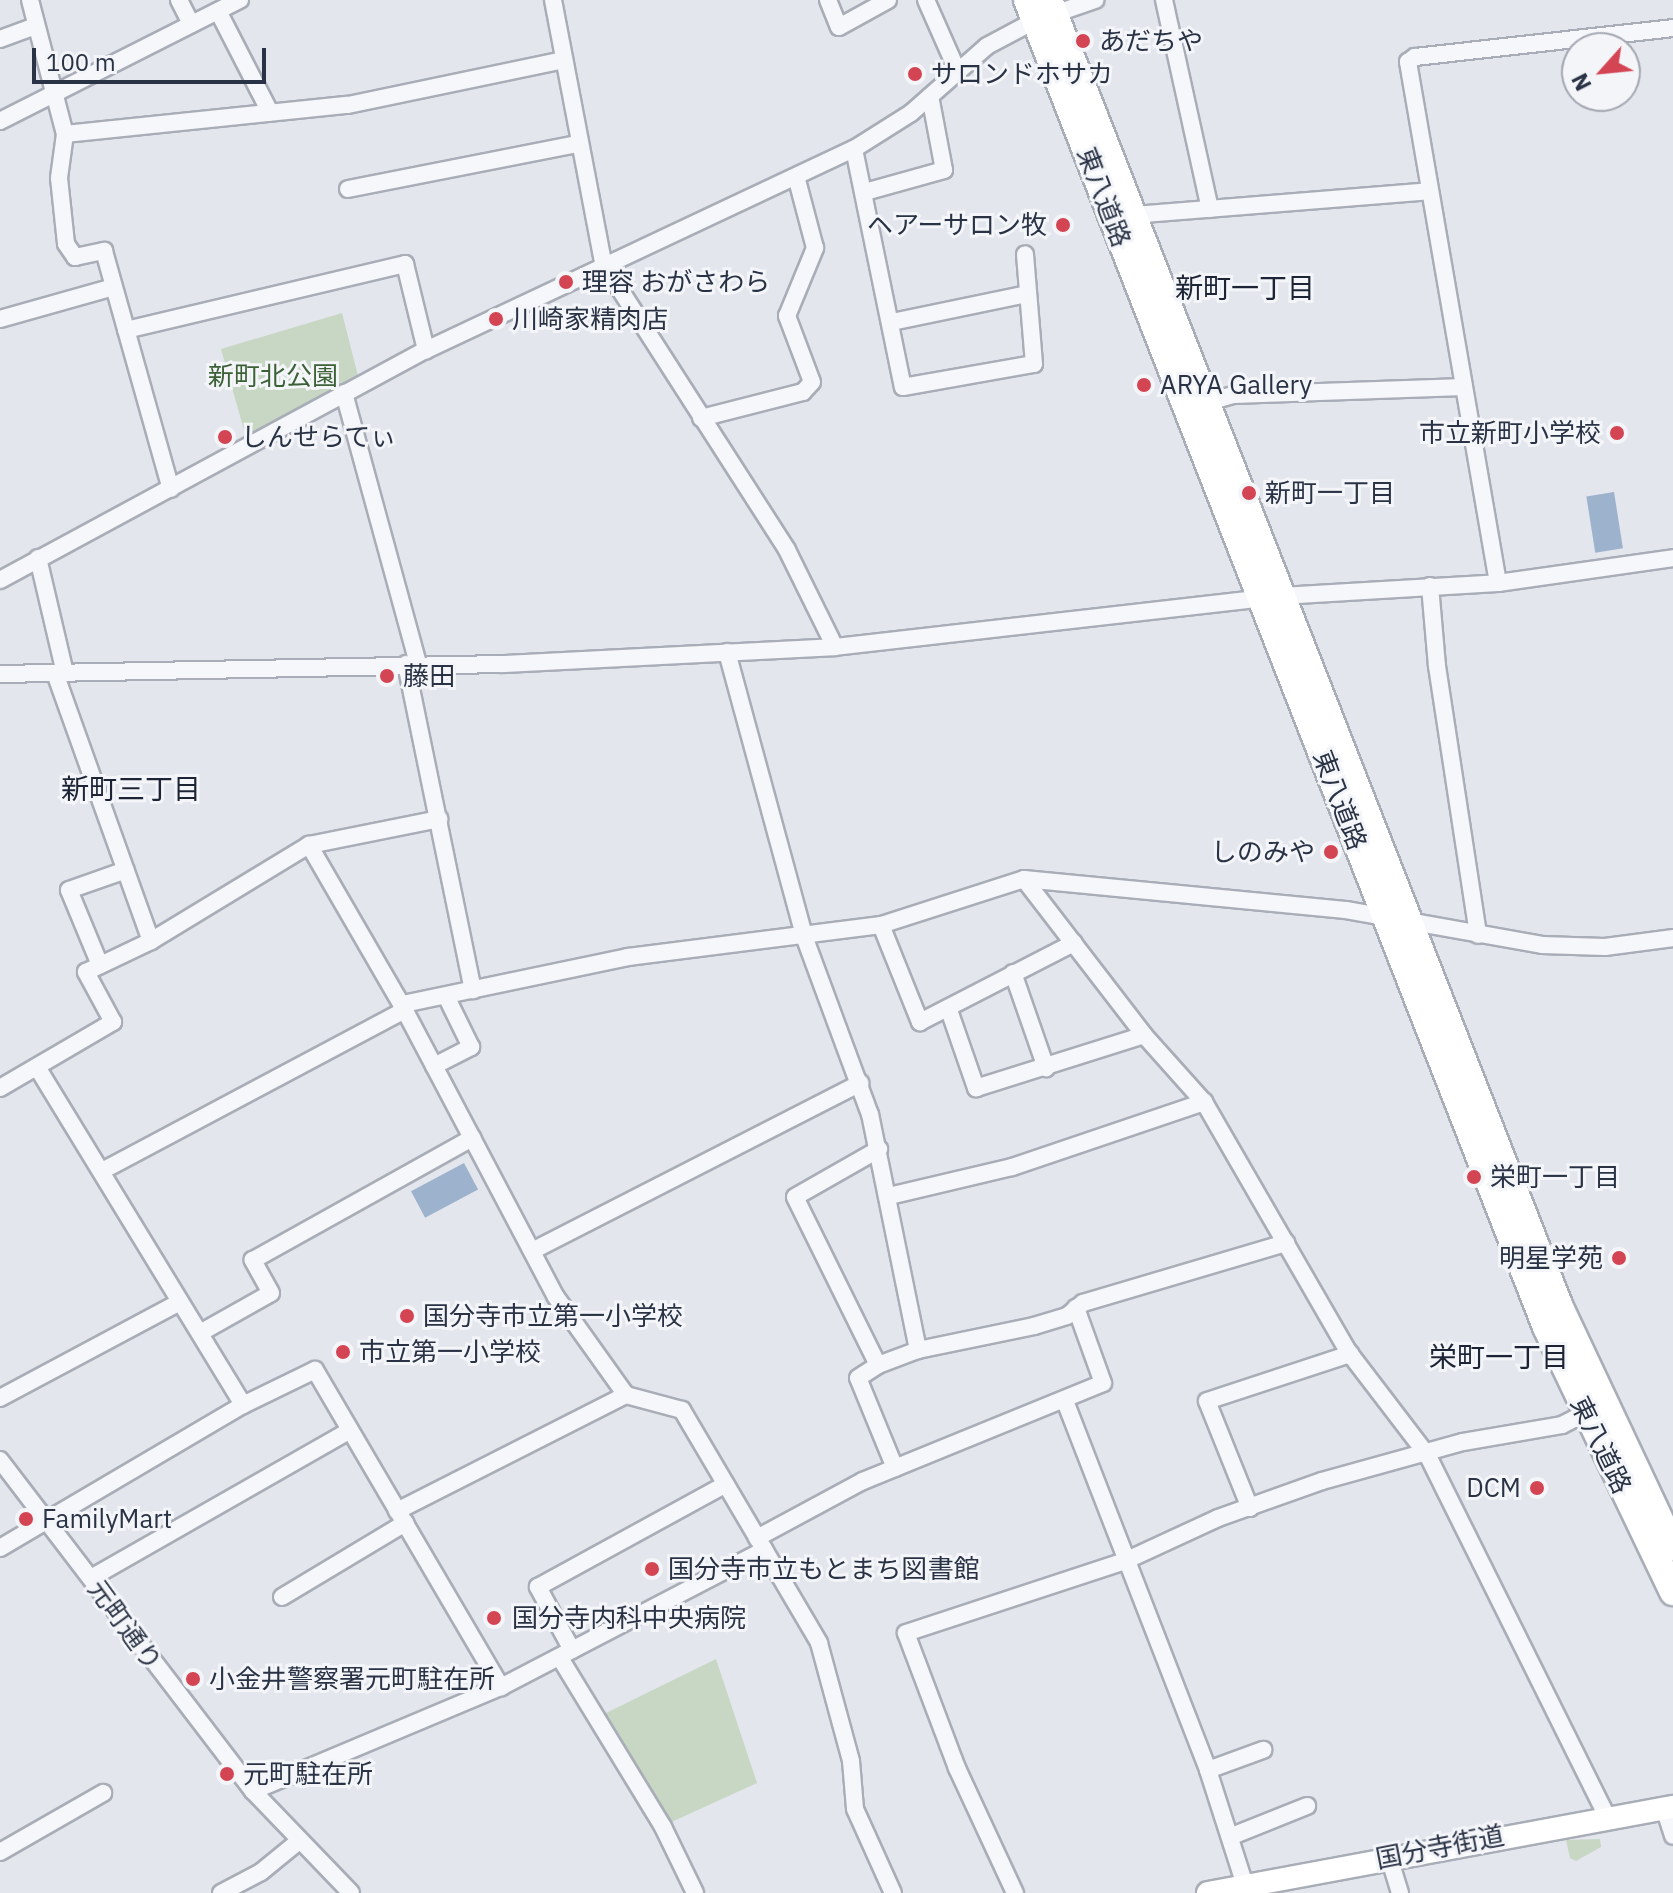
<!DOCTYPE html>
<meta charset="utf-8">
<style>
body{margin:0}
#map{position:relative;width:1673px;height:1893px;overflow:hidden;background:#e3e6ec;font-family:"IBM Plex Sans","Noto Sans JP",sans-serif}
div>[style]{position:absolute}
.green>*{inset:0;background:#c8d6c4}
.water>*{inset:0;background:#9db2cd;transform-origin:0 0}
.roads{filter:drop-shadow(2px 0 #a8adb7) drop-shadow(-2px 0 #a8adb7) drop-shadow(0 2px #a8adb7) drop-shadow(0 -2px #a8adb7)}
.minor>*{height:16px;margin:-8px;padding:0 8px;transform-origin:8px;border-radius:8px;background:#f6f7fa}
.secondary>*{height:22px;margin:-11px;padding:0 11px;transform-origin:11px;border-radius:11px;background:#fff}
.primary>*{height:26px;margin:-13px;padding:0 13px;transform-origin:13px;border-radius:13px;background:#fff}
.dots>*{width:22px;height:22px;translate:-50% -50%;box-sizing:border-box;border:4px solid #f3f5f9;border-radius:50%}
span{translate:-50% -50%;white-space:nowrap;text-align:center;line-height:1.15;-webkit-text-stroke:6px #f3f5f9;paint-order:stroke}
.poi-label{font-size:26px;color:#2a3345}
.left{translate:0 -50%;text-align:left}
.right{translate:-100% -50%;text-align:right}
.street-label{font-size:26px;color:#2a3345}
.park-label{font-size:26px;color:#3d6137}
.neighbourhood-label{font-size:28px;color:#1c2436}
.north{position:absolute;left:1561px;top:32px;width:80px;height:80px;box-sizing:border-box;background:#f3f5f9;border:2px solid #a3a7b1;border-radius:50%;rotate:243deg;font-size:22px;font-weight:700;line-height:32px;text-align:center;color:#2a3345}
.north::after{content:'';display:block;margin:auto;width:28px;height:36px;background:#d44554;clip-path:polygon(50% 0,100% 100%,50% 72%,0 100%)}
.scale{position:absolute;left:32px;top:48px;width:234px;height:36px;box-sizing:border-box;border:4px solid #2a3345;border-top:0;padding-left:10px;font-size:24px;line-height:28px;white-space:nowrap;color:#2a3345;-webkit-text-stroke:6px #f3f5f9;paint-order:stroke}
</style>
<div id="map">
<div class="green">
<div style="clip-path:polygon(342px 313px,358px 376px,246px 437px,221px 349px)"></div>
<div style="clip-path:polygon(716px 1659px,757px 1783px,667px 1824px,604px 1714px)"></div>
<div style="clip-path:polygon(1600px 1839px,1601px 1847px,1576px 1861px,1570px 1858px,1566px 1840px)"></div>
</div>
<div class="water">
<div style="left:1614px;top:492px;width:57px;height:28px;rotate:81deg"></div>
<div style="left:464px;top:1163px;width:30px;height:60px;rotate:62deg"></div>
</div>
<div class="roads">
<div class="minor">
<div style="left:30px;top:0;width:138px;rotate:75.4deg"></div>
<div style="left:65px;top:134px;width:44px;rotate:97.8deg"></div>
<div style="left:59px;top:178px;width:66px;rotate:83.9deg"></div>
<div style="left:66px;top:244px;width:16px;rotate:55deg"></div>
<div style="left:75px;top:257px;width:30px;rotate:-12deg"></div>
<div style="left:104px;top:251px;width:247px;rotate:74.3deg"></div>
<div style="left:179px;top:0;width:27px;rotate:63deg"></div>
<div style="left:553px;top:0;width:268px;rotate:79.2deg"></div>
<div style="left:603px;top:263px;width:341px;rotate:57.3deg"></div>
<div style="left:787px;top:550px;width:108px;rotate:63.7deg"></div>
<div style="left:828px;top:0;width:29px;rotate:68deg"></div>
<div style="left:839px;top:27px;width:56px;rotate:-28.9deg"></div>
<div style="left:926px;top:0;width:77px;rotate:66.1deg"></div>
<div style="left:1164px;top:0;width:214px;rotate:77.6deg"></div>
<div style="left:218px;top:11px;width:114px;rotate:62.8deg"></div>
<div style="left:0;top:39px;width:37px;rotate:-20deg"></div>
<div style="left:0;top:121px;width:269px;rotate:-26.8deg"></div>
<div style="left:65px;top:134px;width:284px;rotate:-5.9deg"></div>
<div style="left:348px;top:105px;width:221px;rotate:-11.8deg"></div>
<div style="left:854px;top:149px;width:243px;rotate:78.4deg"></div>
<div style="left:903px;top:387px;width:133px;rotate:-10deg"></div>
<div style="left:1034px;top:364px;width:110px;rotate:-94.7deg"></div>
<div style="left:348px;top:189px;width:234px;rotate:-11.1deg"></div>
<div style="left:865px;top:192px;width:82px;rotate:-15.6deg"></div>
<div style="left:944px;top:170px;width:75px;rotate:-100.7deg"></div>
<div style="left:1133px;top:215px;width:298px;rotate:-4.6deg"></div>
<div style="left:0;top:319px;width:118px;rotate:-15.7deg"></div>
<div style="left:892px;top:322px;width:138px;rotate:-11.7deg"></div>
<div style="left:126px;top:330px;width:287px;rotate:-13.3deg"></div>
<div style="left:405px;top:264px;width:89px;rotate:76.3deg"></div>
<div style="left:344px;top:393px;width:281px;rotate:74.7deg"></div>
<div style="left:1205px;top:403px;width:29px;rotate:-16deg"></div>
<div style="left:1233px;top:395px;width:231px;rotate:-2deg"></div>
<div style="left:701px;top:418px;width:105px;rotate:-14.3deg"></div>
<div style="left:803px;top:392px;width:13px;rotate:-48deg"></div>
<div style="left:812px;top:382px;width:71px;rotate:-110.7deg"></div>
<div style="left:787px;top:316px;width:74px;rotate:-67.6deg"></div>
<div style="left:815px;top:248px;width:74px;rotate:-104.8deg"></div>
<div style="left:38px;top:558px;width:118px;rotate:76.8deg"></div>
<div style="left:0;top:580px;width:484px;rotate:-28.4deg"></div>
<div style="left:426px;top:350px;width:473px;rotate:-25.2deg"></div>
<div style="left:854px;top:149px;width:67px;rotate:-32.3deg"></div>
<div style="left:911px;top:113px;width:101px;rotate:-41.4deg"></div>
<div style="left:987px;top:46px;width:53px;rotate:-28deg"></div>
<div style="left:1034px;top:21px;width:65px;rotate:-19deg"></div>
<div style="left:1498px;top:583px;width:529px;rotate:-99.8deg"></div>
<div style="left:1408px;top:62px;width:9px;rotate:-36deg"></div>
<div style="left:1415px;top:57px;width:260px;rotate:-6.4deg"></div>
<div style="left:1430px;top:586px;width:80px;rotate:85deg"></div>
<div style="left:1437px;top:666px;width:272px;rotate:81.3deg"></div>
<div style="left:727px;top:652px;width:294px;rotate:74.8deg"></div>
<div style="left:804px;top:936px;width:190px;rotate:69.7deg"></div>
<div style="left:870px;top:1114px;width:241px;rotate:78.5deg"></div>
<div style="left:406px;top:664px;width:333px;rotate:78.4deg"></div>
<div style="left:55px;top:673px;width:285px;rotate:70.3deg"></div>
<div style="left:0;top:674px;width:503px;rotate:-1.14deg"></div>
<div style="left:503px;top:664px;width:332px;rotate:-2.9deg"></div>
<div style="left:835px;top:647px;width:449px;rotate:-6.5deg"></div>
<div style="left:1281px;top:596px;width:217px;rotate:-3.4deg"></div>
<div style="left:1498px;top:583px;width:177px;rotate:-8.1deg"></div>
<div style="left:309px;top:845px;width:187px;rotate:59.9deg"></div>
<div style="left:403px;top:1007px;width:328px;rotate:62.2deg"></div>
<div style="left:556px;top:1297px;width:120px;rotate:54.5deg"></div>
<div style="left:626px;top:1395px;width:58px;rotate:15deg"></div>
<div style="left:682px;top:1410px;width:270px;rotate:59.5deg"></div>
<div style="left:819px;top:1643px;width:122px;rotate:74.8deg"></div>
<div style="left:851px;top:1761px;width:48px;rotate:85.2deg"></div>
<div style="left:855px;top:1809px;width:92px;rotate:65.7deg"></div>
<div style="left:1024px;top:879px;width:197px;rotate:52.4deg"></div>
<div style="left:1144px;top:1035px;width:90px;rotate:48.2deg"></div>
<div style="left:1204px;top:1102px;width:286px;rotate:60deg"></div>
<div style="left:1347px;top:1350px;width:133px;rotate:52.6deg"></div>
<div style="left:1428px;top:1456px;width:404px;rotate:63.6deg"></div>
<div style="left:881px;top:925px;width:105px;rotate:68.1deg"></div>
<div style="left:920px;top:1022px;width:173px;rotate:-27.2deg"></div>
<div style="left:100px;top:965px;width:81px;rotate:-112.5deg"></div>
<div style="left:69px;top:890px;width:60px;rotate:-19.3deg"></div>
<div style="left:1013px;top:973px;width:101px;rotate:70.8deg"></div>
<div style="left:949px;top:1010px;width:83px;rotate:70.9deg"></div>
<div style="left:976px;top:1088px;width:176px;rotate:-17.5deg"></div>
<div style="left:434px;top:1066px;width:42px;rotate:-27.2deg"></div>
<div style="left:471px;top:1047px;width:57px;rotate:-116.1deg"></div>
<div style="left:37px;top:1067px;width:396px;rotate:58.6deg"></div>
<div style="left:0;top:1088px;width:131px;rotate:-30.3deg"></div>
<div style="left:113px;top:1022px;width:57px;rotate:-118.4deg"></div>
<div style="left:86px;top:972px;width:72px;rotate:-25.5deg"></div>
<div style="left:151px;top:941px;width:185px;rotate:-31.3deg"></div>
<div style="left:309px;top:845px;width:133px;rotate:-11.3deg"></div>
<div style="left:102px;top:1171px;width:336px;rotate:-28deg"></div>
<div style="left:399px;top:1013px;width:13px;rotate:-48deg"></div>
<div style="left:408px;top:1003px;width:225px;rotate:-11.8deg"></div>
<div style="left:628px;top:957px;width:255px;rotate:-7.2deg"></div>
<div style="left:881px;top:925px;width:150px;rotate:-17.8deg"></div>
<div style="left:1024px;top:879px;width:323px;rotate:5.5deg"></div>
<div style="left:1346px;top:910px;width:199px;rotate:10.1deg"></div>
<div style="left:1542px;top:945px;width:63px;rotate:1.8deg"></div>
<div style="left:1605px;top:947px;width:69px;rotate:-7.5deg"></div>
<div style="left:889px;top:1196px;width:126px;rotate:-13.3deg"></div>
<div style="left:1012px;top:1167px;width:203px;rotate:-18.7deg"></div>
<div style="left:532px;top:1251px;width:369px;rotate:-27.1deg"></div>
<div style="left:200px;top:1333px;width:81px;rotate:-29.4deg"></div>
<div style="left:271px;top:1293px;width:38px;rotate:-119deg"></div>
<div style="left:253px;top:1260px;width:251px;rotate:-29.1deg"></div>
<div style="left:878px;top:1365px;width:187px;rotate:-116.3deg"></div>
<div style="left:795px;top:1197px;width:97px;rotate:-29.7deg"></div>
<div style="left:0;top:1398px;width:202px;rotate:-28.1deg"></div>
<div style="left:1065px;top:1401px;width:396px;rotate:68.8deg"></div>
<div style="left:1208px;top:1770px;width:121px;rotate:72.2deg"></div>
<div style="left:0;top:1460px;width:417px;rotate:52.6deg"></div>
<div style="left:253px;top:1791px;width:141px;rotate:46.1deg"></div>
<div style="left:895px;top:1468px;width:97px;rotate:-112.3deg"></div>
<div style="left:858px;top:1378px;width:24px;rotate:-33deg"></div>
<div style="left:878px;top:1365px;width:43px;rotate:-20.6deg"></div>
<div style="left:918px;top:1350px;width:118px;rotate:-11.7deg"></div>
<div style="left:1034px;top:1326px;width:34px;rotate:-17deg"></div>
<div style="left:1067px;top:1316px;width:21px;rotate:-39deg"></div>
<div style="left:1083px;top:1303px;width:212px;rotate:-16.5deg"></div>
<div style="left:1250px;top:1508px;width:115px;rotate:-111.9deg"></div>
<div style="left:1207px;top:1401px;width:151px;rotate:-18.2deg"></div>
<div style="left:397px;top:1511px;width:257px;rotate:-26.9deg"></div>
<div style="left:757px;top:1538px;width:120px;rotate:-28.3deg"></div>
<div style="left:863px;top:1481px;width:259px;rotate:-22.2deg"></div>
<div style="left:1103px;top:1383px;width:80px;rotate:-109.8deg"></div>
<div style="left:0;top:1548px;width:282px;rotate:-30.5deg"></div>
<div style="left:243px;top:1405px;width:80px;rotate:-25.9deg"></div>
<div style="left:315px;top:1370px;width:368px;rotate:59.6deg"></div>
<div style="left:91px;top:1578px;width:298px;rotate:-29.7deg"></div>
<div style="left:282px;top:1597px;width:144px;rotate:-31deg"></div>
<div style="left:572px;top:1650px;width:72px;rotate:-118.4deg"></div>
<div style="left:538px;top:1587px;width:214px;rotate:-28.7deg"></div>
<div style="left:560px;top:1658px;width:198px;rotate:58.6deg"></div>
<div style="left:663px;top:1827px;width:73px;rotate:64.1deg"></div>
<div style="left:1208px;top:1770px;width:59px;rotate:-20deg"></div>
<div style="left:253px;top:1791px;width:269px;rotate:-22.8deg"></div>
<div style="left:501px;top:1687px;width:297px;rotate:-27.5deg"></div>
<div style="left:1665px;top:1811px;width:26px;rotate:72deg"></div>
<div style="left:1232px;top:1836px;width:81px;rotate:-21.8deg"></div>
<div style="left:0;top:1852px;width:119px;rotate:-29.8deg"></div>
<div style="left:1389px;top:1857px;width:38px;rotate:73deg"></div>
<div style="left:221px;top:1893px;width:45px;rotate:-27.7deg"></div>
<div style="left:261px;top:1872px;width:49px;rotate:-39.2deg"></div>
<div style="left:1015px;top:1893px;width:138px;rotate:-114.9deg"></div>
<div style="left:957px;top:1768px;width:144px;rotate:-110.7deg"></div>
<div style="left:906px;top:1633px;width:231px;rotate:-18.2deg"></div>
<div style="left:1125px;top:1561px;width:102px;rotate:-24.8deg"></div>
<div style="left:1218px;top:1518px;width:110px;rotate:-19.6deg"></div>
<div style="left:1322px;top:1481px;width:146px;rotate:-15.5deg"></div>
<div style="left:1463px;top:1442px;width:100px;rotate:-9.7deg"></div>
<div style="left:1562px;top:1425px;width:25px;rotate:-27deg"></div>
</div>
<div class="secondary">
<div style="left:1208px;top:1893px;width:473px;rotate:-10.5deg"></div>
</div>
<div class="primary">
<div style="left:1027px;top:0;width:1425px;rotate:68.64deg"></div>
<div style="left:1546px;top:1327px;width:294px;rotate:64.4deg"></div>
<div style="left:1049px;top:0;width:1401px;rotate:68.65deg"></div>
<div style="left:1559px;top:1305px;width:268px;rotate:64.8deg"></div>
</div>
</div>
<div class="dots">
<div style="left:1083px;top:41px;background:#d44554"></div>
<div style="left:915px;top:74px;background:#d44554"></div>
<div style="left:1063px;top:225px;background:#d44554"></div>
<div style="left:566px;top:282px;background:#d44554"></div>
<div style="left:496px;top:319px;background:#d44554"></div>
<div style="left:1144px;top:385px;background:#d44554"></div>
<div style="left:1617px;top:433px;background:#d44554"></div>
<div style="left:225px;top:437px;background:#d44554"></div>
<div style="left:1249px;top:493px;background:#d44554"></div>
<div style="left:387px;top:676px;background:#d44554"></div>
<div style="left:1331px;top:852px;background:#d44554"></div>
<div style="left:1474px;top:1177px;background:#d44554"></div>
<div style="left:1619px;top:1258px;background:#d44554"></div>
<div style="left:407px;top:1316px;background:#d44554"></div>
<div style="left:343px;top:1352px;background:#d44554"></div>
<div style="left:1537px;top:1488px;background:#d44554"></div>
<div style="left:26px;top:1519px;background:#d44554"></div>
<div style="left:652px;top:1569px;background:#d44554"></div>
<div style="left:494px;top:1618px;background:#d44554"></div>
<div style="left:193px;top:1679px;background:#d44554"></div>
<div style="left:227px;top:1774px;background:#d44554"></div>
</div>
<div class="poi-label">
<span class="left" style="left:1099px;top:41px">あだちや</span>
<span class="left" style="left:931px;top:74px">サロンドホサカ</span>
<span class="right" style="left:1047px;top:225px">ヘアーサロン牧</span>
<span class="left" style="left:582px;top:282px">理容 おがさわら</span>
<span class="left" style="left:512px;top:319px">川崎家精肉店</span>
<span class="left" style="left:1160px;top:385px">ARYA Gallery</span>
<span class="right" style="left:1601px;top:433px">市立新町小学校</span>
<span class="left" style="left:241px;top:437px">しんせらてぃ</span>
<span class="left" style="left:1265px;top:493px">新町一丁目</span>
<span class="left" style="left:403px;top:676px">藤田</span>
<span class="right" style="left:1315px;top:852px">しのみや</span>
<span class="left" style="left:1490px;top:1177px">栄町一丁目</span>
<span class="right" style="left:1603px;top:1258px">明星学苑</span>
<span class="left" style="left:423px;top:1316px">国分寺市立第一小学校</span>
<span class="left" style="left:359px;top:1352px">市立第一小学校</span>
<span class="right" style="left:1521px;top:1488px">DCM</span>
<span class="left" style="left:42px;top:1519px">FamilyMart</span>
<span class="left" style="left:668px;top:1569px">国分寺市立もとまち図書館</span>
<span class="left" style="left:512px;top:1618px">国分寺内科中央病院</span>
<span class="left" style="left:209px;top:1679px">小金井警察署元町駐在所</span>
<span class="left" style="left:243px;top:1774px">元町駐在所</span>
</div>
<div class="street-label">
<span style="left:1104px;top:197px;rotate:69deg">東八道路</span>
<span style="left:1340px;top:800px;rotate:69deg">東八道路</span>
<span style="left:1601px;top:1445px;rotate:64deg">東八道路</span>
<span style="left:125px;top:1625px;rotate:54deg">元町通り</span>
<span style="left:1440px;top:1847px;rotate:-11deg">国分寺街道</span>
</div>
<div class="park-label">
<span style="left:273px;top:376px">新町北公園</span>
</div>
<div class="neighbourhood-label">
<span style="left:1245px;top:288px">新町一丁目</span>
<span style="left:131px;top:789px">新町三丁目</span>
<span style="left:1499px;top:1357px">栄町一丁目</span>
</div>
<div class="north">N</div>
<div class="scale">100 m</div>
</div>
